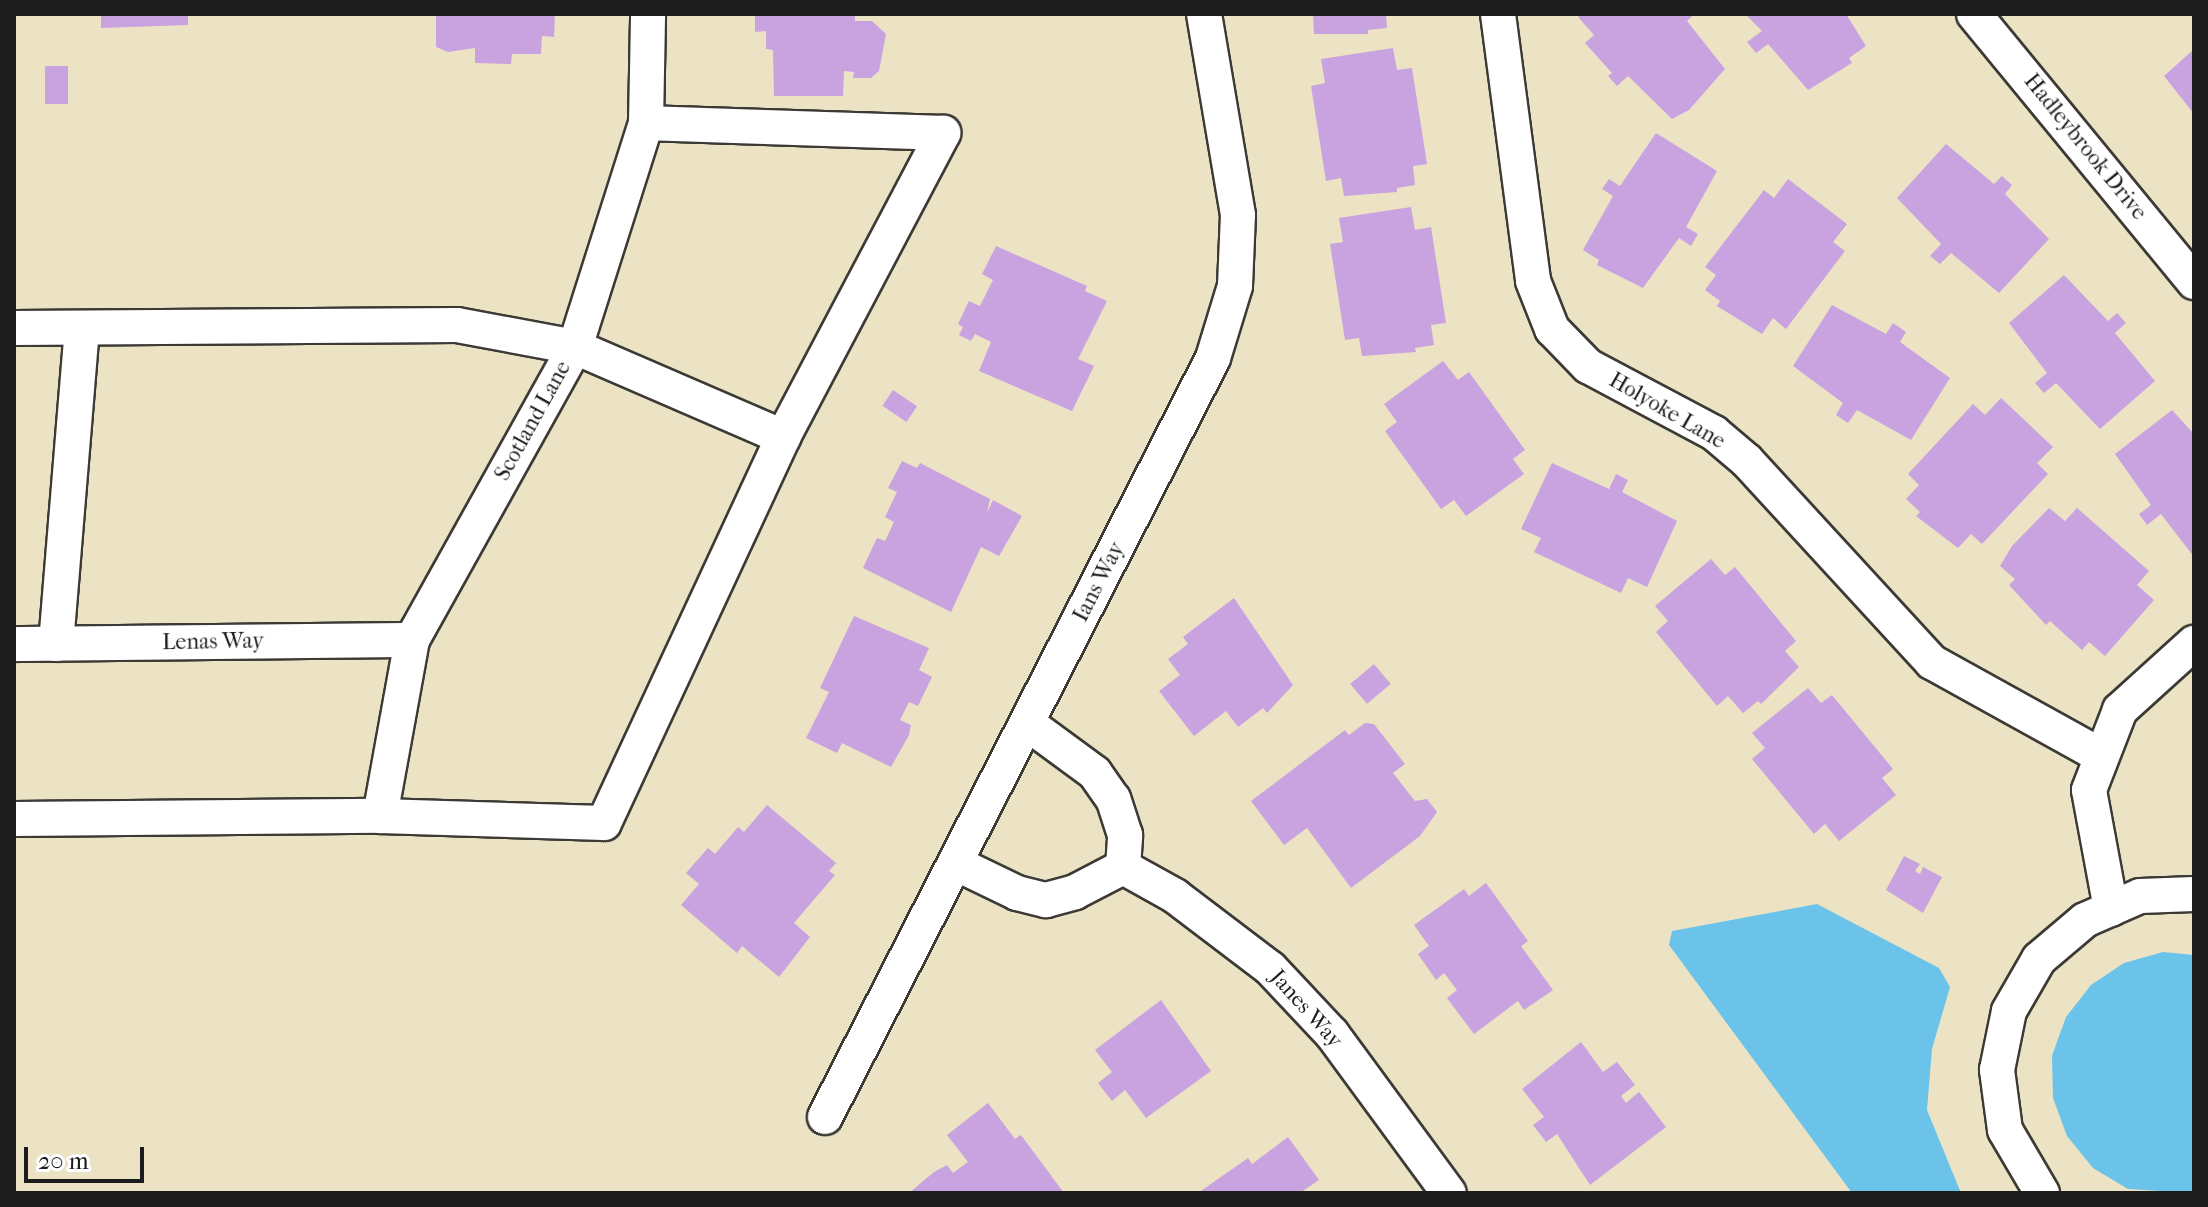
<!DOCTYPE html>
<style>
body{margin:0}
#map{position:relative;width:2208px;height:1207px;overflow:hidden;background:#ece3c4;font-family:"IM FELL French Canon",serif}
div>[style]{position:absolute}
.water>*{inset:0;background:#6bc3e9}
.building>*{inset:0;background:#c9a3df;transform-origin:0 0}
.roads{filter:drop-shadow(2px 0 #3b3a35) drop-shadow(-2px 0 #3b3a35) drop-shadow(0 2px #3b3a35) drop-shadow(0 -2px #3b3a35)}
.minor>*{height:34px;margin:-17px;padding:0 17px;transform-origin:17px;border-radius:17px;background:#fff}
span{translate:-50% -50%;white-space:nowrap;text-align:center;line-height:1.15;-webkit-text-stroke:6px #fff;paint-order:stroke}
.street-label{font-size:22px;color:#1c1c1c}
.frame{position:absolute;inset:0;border:16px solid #1c1c1c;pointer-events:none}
.scale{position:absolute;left:24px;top:1147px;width:120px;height:36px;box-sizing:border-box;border:4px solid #1c1c1c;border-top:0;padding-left:10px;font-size:24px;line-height:28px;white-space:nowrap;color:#1c1c1c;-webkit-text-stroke:6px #fff;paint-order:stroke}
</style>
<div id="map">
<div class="water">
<div style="clip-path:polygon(1817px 904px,1939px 968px,1950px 987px,1932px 1049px,1927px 1110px,1961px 1193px,1852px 1193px,1669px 945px,1672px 931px)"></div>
<div style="clip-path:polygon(2163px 952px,2194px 955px,2194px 1193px,2128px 1189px,2093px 1168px,2067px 1136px,2053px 1098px,2052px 1056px,2066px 1017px,2091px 985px,2124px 963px)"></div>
</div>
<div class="building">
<div style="clip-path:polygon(101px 14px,188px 14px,188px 25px,101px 28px)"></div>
<div style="clip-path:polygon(436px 14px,555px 14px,554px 37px,542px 36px,541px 54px,512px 54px,511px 64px,475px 63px,475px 48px,448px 52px,436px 47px)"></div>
<div style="clip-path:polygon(755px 14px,855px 14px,855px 21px,872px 21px,886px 34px,879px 71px,871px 78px,853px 78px,854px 72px,844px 71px,843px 96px,774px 96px,773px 50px,766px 49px,766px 31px,755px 32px)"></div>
<div style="clip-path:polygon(1313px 14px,1386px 14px,1387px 28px,1368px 30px,1368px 34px,1314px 34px)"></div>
<div style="clip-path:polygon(1582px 14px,1694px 14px,1687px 21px,1725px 69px,1689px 110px,1672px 119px,1628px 76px,1617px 86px,1608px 76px,1612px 73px,1585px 43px,1594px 35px,1578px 17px)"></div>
<div style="clip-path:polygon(1745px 14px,1846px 14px,1866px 46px,1849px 58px,1852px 63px,1808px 90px,1768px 44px,1756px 53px,1747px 42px,1762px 31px)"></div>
<div style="clip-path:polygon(1393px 48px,1397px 70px,1412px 68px,1427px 164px,1413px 166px,1415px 185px,1397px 188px,1397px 192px,1344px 196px,1341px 178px,1326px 181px,1311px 86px,1325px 83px,1321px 59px)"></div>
<div style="clip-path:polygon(2194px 49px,2194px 114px,2164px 76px)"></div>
<div style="left:45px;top:66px;width:23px;height:38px"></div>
<div style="clip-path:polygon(1656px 133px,1717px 171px,1686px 227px,1698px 234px,1691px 246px,1679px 238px,1643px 288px,1597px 265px,1599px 260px,1583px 250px,1613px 196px,1602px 189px,1609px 179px,1620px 186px)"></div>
<div style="clip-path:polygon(1946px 144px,1994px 184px,2002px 176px,2012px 185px,2005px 194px,2049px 239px,1999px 293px,1951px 253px,1940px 264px,1930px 256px,1941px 244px,1897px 198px)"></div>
<div style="clip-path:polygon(1788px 179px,1847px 224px,1833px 242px,1845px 251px,1786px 329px,1773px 318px,1762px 334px,1717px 306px,1720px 301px,1705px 290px,1716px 275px,1705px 267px,1764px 190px,1774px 198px)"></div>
<div style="clip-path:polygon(1411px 207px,1415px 230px,1431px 227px,1446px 323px,1431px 325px,1434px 345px,1415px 348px,1416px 352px,1362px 356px,1359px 338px,1345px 340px,1330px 244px,1343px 242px,1339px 218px)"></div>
<div style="clip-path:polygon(996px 246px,1087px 286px,1085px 291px,1107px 301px,1078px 359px,1094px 366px,1072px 411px,979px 371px,991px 342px,975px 334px,971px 341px,959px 335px,963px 327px,958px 324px,969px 301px,980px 306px,993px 280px,982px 274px)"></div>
<div style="clip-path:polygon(2064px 275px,2108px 321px,2117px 313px,2126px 323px,2115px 333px,2155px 381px,2100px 429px,2056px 383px,2044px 393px,2035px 383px,2047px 373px,2009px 323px)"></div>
<div style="clip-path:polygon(1832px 305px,1886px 334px,1893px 323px,1906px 332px,1900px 342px,1950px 378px,1911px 440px,1857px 410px,1848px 423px,1836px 415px,1843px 403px,1793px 366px)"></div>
<div style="clip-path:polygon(1443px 361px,1458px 380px,1469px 372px,1525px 450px,1513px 459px,1524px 474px,1466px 516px,1454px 500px,1441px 509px,1385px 431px,1397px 422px,1384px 404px)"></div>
<div style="left:893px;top:390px;width:29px;height:19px;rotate:34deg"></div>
<div style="clip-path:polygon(2001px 398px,2053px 447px,2037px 463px,2048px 474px,1982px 544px,1971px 534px,1958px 548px,1916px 516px,1920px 512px,1906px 499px,1919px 485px,1908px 474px,1973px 404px,1985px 415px)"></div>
<div style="clip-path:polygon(2172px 410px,2194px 434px,2194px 557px,2161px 514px,2147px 525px,2139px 514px,2151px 505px,2115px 454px)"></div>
<div style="clip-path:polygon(902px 461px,917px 468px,920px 463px,990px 499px,987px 513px,993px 500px,1022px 516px,999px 556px,981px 547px,951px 612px,863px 568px,877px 538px,885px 541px,894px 522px,885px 517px,897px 492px,888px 488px)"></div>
<div style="clip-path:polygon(1552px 463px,1609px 489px,1616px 474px,1628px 480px,1622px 492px,1677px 521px,1647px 587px,1628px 578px,1621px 593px,1534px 552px,1541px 538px,1521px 529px)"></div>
<div style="clip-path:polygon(2049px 508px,2065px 521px,2077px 508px,2149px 571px,2137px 585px,2154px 600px,2105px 656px,2089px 642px,2082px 650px,2050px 621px,2046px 625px,2009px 585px,2015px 579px,2000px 566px,2012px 546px)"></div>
<div style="clip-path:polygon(1711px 559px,1725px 575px,1735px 567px,1796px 641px,1785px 651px,1799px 667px,1761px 704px,1758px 701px,1743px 713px,1728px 696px,1717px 706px,1656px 632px,1668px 621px,1655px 606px)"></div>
<div style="clip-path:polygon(1234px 598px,1293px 685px,1267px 713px,1263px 708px,1238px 727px,1226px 711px,1194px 736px,1159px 691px,1180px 675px,1168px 659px,1188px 644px,1183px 637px)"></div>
<div style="clip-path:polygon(854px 616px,929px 648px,919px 670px,932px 677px,918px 706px,909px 702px,900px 720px,911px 725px,909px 735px,891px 767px,842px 743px,837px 753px,806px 738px,829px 692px,820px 688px)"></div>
<div style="left:1374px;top:664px;width:26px;height:31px;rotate:50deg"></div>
<div style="clip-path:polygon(1808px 688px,1821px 703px,1832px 695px,1893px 769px,1882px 778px,1896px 795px,1839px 841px,1825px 824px,1814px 834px,1752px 759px,1765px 748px,1752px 733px)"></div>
<div style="clip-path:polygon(1365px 723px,1374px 724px,1405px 764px,1393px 773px,1415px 801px,1427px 799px,1437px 812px,1420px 836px,1351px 888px,1307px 828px,1284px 845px,1251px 801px,1345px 730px,1349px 735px)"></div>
<div style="clip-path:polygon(767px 805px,836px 863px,829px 871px,835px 875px,794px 923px,810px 937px,779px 977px,742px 946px,737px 953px,681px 905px,699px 884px,686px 873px,708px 848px,715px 854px,738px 827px,744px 832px)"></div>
<div style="clip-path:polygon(1904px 856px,1920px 864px,1915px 871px,1920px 874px,1923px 867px,1942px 877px,1923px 913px,1886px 890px)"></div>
<div style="clip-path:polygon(1486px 883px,1528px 941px,1521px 946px,1553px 990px,1524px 1010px,1518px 1001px,1474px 1034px,1447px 998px,1457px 990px,1444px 973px,1436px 980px,1418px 954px,1429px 946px,1414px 925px,1464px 889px,1469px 896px)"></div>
<div style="clip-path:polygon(1161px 1000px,1211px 1071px,1146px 1118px,1125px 1090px,1112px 1101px,1098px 1083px,1112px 1072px,1095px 1050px)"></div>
<div style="clip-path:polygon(1581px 1042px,1603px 1072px,1617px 1062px,1635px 1085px,1621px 1096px,1626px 1103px,1639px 1092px,1666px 1127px,1590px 1185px,1557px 1134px,1546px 1142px,1533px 1125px,1544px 1117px,1522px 1089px)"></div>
<div style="clip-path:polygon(988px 1103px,1015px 1139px,1021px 1135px,1064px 1193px,909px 1193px,934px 1172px,947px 1165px,953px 1173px,968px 1162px,947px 1135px)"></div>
<div style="clip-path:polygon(1288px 1137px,1319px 1180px,1300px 1193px,1198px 1193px,1248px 1158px,1252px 1164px)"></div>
</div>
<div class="roads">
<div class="minor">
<div style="left:1498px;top:14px;width:269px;rotate:82.5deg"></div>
<div style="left:1533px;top:281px;width:52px;rotate:68.4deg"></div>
<div style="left:1552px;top:329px;width:52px;rotate:45.8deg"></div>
<div style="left:1588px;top:366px;width:143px;rotate:28deg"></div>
<div style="left:1714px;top:433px;width:43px;rotate:40.3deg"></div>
<div style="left:1747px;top:461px;width:273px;rotate:47.4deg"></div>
<div style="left:1932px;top:662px;width:192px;rotate:29deg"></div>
<div style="left:1974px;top:14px;width:347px;rotate:50.6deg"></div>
<div style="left:14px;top:328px;width:443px;rotate:-0.4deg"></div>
<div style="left:457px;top:325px;width:120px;rotate:10.6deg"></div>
<div style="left:575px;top:347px;width:227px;rotate:23.4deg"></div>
<div style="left:14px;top:644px;width:398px;rotate:-0.6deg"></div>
<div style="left:56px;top:644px;width:314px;rotate:-85.3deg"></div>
<div style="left:380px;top:816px;width:179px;rotate:-79.7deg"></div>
<div style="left:412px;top:640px;width:335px;rotate:-60.9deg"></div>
<div style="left:575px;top:347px;width:235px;rotate:-72.4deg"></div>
<div style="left:646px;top:123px;width:109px;rotate:-88.9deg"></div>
<div style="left:14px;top:819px;width:366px;rotate:-0.5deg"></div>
<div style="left:380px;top:816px;width:224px;rotate:1.8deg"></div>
<div style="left:604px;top:823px;width:425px;rotate:-65.1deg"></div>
<div style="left:783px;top:437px;width:344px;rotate:-62.2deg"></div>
<div style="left:943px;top:133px;width:297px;rotate:-178.1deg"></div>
<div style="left:955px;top:863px;width:69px;rotate:25.8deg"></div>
<div style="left:1017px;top:893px;width:30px;rotate:14deg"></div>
<div style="left:1046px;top:900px;width:30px;rotate:-15deg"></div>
<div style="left:1075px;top:892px;width:54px;rotate:-27.5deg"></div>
<div style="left:1123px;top:867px;width:32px;rotate:-86deg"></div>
<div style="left:1125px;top:835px;width:38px;rotate:-108deg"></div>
<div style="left:1113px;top:799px;width:32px;rotate:-125deg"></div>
<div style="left:1095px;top:773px;width:84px;rotate:-143.7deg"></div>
<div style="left:1123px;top:867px;width:60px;rotate:29.1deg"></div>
<div style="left:1175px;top:896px;width:119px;rotate:37.2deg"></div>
<div style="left:1270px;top:968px;width:91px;rotate:46.8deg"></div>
<div style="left:1332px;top:1034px;width:197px;rotate:53.7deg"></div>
<div style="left:2111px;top:909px;width:121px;rotate:-100.5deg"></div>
<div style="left:2089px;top:790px;width:86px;rotate:-68.8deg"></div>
<div style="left:2120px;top:710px;width:100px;rotate:-42.2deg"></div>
<div style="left:825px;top:1117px;width:852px;rotate:-62.92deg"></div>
<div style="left:1213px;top:358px;width:75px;rotate:-73deg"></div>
<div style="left:1235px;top:286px;width:71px;rotate:-87.6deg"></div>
<div style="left:1238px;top:215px;width:204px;rotate:-99.6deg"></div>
<div style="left:2042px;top:1193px;width:73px;rotate:-120.4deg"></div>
<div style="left:2005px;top:1130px;width:61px;rotate:-97.6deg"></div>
<div style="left:1997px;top:1070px;width:60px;rotate:-78.5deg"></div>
<div style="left:2009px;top:1011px;width:60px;rotate:-60deg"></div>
<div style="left:2039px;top:959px;width:60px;rotate:-40.3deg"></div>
<div style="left:2085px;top:920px;width:60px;rotate:-23.6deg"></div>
<div style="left:2140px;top:896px;width:54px;rotate:-2.1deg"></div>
</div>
</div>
<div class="street-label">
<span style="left:2085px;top:147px;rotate:51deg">Hadleybrook Drive</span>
<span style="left:1667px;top:411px;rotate:30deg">Holyoke Lane</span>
<span style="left:533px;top:421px;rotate:-61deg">Scotland Lane</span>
<span style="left:1099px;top:582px;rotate:-63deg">Ians Way</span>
<span style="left:213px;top:642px;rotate:-1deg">Lenas Way</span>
<span style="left:1306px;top:1009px;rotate:48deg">Janes Way</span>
</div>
<div class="frame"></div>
<div class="scale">20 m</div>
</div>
